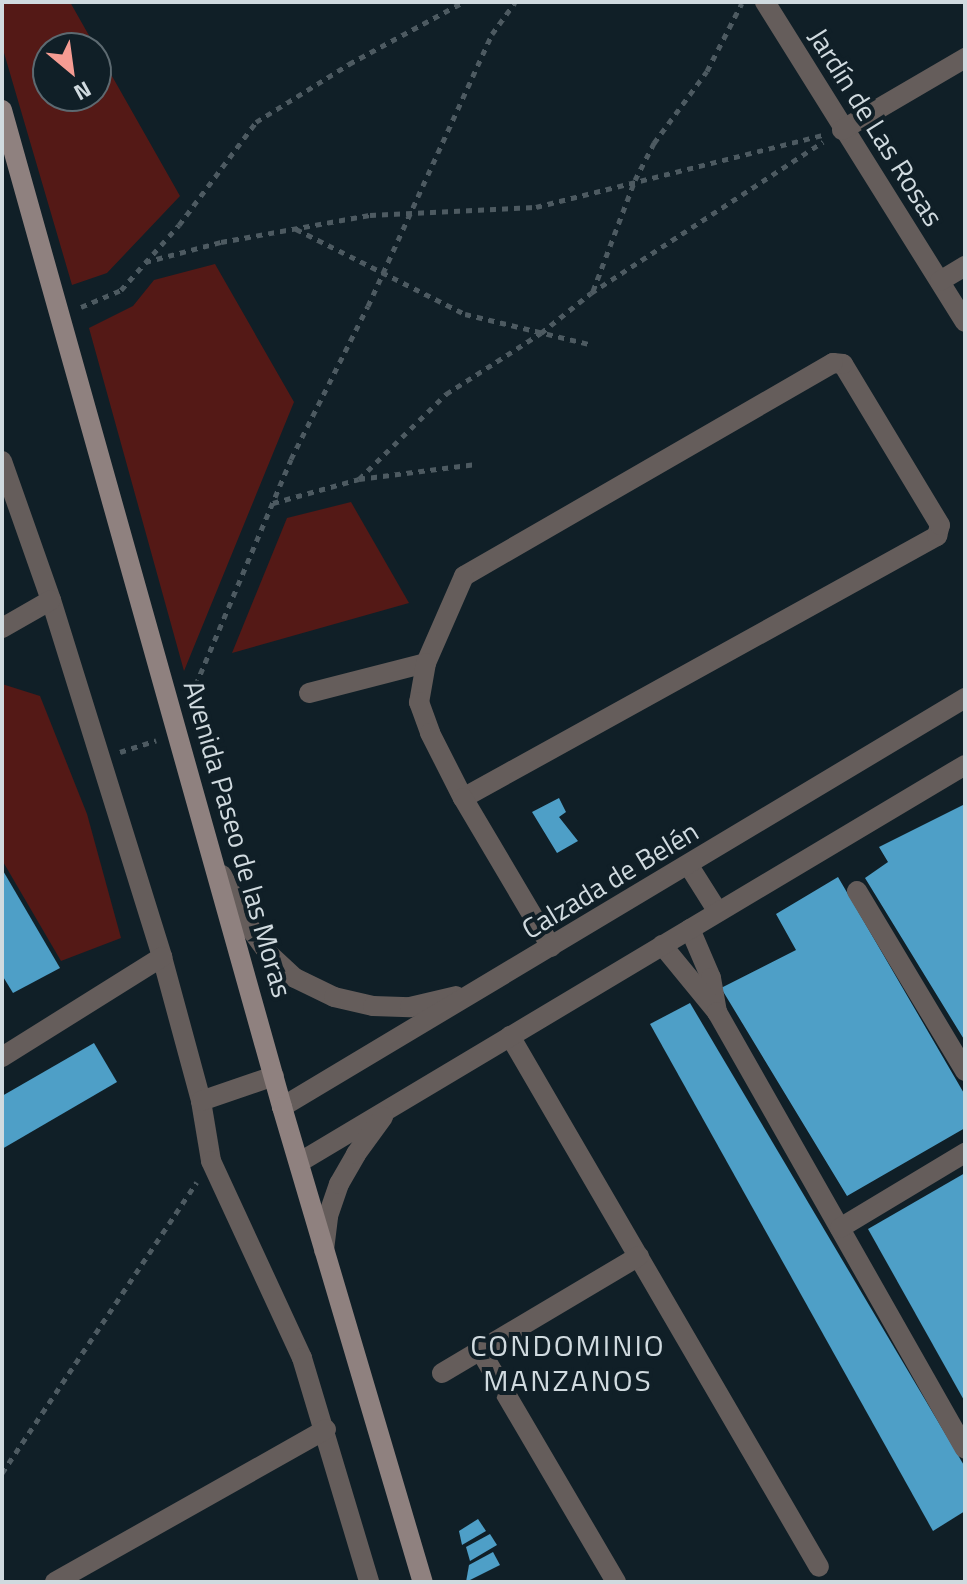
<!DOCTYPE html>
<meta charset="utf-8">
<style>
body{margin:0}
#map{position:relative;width:967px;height:1584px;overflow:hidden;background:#101f27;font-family:"Titillium Web",sans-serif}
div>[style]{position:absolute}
.green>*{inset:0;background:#541916}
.building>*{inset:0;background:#4e9fc7}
.path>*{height:5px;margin-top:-2.5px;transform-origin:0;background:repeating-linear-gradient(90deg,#4d5a61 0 6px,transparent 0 12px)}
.minor>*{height:20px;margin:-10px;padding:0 10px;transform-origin:10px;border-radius:10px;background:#655d5b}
.tertiary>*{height:20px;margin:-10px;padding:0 10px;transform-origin:10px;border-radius:10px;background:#655d5b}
.secondary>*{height:20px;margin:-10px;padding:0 10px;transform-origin:10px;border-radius:10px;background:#8f817f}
span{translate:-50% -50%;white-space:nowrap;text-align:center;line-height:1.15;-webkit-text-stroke:8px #101f27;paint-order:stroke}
.street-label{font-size:28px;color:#d0dadf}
.neighbourhood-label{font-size:30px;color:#d0dadf;letter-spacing:2px}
.frame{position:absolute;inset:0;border:4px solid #d0dadf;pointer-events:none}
.north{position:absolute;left:32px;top:32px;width:80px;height:80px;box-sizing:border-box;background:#101f27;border:2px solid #5d6a71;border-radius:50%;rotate:151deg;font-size:22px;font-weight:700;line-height:32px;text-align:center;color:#d0dadf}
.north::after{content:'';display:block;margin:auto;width:28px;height:36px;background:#f59c93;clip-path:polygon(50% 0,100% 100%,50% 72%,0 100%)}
</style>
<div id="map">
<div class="green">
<div style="clip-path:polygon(evenodd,2px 2px,70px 2px,180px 196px,107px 273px,72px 285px,2px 46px,2px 2px,48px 48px,96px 48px,96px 96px,48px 96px,48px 48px)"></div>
<div style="clip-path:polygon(215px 264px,294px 402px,184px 671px,89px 328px,133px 306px,154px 280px)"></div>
<div style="clip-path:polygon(351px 502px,409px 603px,232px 653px,287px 518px)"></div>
<div style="clip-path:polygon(2px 684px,40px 696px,87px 814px,121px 938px,61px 961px,2px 860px)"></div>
</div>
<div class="building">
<div style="clip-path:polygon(559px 798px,566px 812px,559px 817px,578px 841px,557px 853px,532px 812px)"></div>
<div style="clip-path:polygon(965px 804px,965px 1041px,865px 878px,888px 862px,879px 847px)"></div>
<div style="clip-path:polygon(2px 869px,60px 968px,13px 993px,2px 975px)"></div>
<div style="clip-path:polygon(838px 877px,965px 1095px,965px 1128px,847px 1196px,721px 988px,796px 950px,776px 914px)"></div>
<div style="clip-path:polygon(690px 1003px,965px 1467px,965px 1511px,933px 1531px,650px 1024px)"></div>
<div style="clip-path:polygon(94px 1043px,117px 1082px,2px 1149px,2px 1096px)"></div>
<div style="clip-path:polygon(965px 1173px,965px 1402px,868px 1229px)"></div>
<div style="clip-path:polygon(478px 1519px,486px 1531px,462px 1545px,459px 1531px)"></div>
<div style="clip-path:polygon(490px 1534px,497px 1545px,470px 1561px,466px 1547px)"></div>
<div style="clip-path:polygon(493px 1552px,500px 1565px,466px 1582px,469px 1565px)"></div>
</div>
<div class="path">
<div style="left:296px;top:229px;width:189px;rotate:26.7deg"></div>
<div style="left:465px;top:314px;width:128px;rotate:13.6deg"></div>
<div style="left:145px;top:262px;width:79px;rotate:-14.7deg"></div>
<div style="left:221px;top:242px;width:151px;rotate:-10.3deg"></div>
<div style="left:370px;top:215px;width:166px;rotate:-2.8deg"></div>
<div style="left:536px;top:207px;width:295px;rotate:-14.1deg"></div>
<div style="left:593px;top:291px;width:119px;rotate:-69.3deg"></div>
<div style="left:635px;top:180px;width:42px;rotate:-62.8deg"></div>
<div style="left:654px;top:143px;width:89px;rotate:-53.6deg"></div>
<div style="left:707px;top:71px;width:76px;rotate:-62.8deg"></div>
<div style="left:81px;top:307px;width:43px;rotate:-23deg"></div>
<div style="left:121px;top:290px;width:87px;rotate:-48.3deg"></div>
<div style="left:179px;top:225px;width:129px;rotate:-53.2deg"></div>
<div style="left:256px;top:122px;width:110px;rotate:-31.9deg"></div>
<div style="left:349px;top:64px;width:130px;rotate:-28.5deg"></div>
<div style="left:359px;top:479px;width:122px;rotate:-44.3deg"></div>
<div style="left:446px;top:394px;width:113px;rotate:-32.7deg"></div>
<div style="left:541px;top:333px;width:64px;rotate:-38.7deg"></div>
<div style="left:591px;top:293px;width:277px;rotate:-33.1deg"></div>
<div style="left:273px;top:503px;width:89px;rotate:-15.6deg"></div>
<div style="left:359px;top:479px;width:118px;rotate:-7.3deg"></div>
<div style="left:191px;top:696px;width:257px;rotate:-67.1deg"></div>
<div style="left:291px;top:459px;width:171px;rotate:-63.3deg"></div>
<div style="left:368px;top:306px;width:299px;rotate:-65.5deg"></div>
<div style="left:492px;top:34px;width:39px;rotate:-54deg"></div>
<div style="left:120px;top:752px;width:38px;rotate:-18deg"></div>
<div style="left:2px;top:1473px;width:350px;rotate:-56.2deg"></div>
</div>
<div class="minor">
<div style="left:765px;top:2px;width:377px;rotate:58deg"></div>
<div style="left:842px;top:130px;width:143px;rotate:-30.3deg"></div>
<div style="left:940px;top:281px;width:29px;rotate:-31deg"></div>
<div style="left:2px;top:461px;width:147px;rotate:70.6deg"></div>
<div style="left:51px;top:600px;width:374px;rotate:72.7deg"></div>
<div style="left:162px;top:957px;width:149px;rotate:74.8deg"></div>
<div style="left:201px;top:1101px;width:61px;rotate:80.5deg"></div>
<div style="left:211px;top:1161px;width:217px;rotate:65.2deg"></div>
<div style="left:302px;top:1358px;width:234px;rotate:73.3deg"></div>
<div style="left:2px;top:628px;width:56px;rotate:-29.7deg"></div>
<div style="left:309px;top:693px;width:121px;rotate:-14.4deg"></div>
<div style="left:463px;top:798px;width:542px;rotate:-28.93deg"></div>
<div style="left:937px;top:536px;width:11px;rotate:-75deg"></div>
<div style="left:940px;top:525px;width:188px;rotate:-121.1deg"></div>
<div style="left:843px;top:364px;width:10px;rotate:-174deg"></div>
<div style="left:833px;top:363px;width:426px;rotate:150deg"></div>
<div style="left:464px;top:576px;width:95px;rotate:113.6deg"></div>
<div style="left:426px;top:663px;width:40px;rotate:100deg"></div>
<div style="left:419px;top:702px;width:33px;rotate:70deg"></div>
<div style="left:430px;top:733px;width:73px;rotate:63.1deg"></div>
<div style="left:463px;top:798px;width:173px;rotate:59.4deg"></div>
<div style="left:857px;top:891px;width:210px;rotate:59deg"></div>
<div style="left:690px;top:929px;width:53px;rotate:66.8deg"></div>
<div style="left:711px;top:978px;width:35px;rotate:80deg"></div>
<div style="left:662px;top:945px;width:87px;rotate:50.6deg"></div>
<div style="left:717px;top:1012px;width:502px;rotate:60.42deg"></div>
<div style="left:510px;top:1036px;width:614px;rotate:59.8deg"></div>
<div style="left:2px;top:1057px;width:189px;rotate:-32deg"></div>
<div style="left:201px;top:1101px;width:77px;rotate:-18.9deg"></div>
<div style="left:840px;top:1228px;width:146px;rotate:-31deg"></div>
<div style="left:480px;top:1350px;width:269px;rotate:59.6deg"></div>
<div style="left:442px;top:1373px;width:229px;rotate:-30.7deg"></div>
<div style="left:55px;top:1582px;width:311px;rotate:-29.4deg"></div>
</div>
<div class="tertiary">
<div style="left:689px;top:866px;width:54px;rotate:57.8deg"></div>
<div style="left:222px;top:875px;width:51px;rotate:63.4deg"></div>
<div style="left:245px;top:921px;width:41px;rotate:54deg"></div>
<div style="left:269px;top:954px;width:35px;rotate:43deg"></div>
<div style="left:295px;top:978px;width:43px;rotate:26deg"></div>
<div style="left:334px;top:997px;width:40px;rotate:13deg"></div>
<div style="left:373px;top:1006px;width:37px;rotate:2deg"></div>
<div style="left:410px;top:1007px;width:47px;rotate:-13.4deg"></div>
<div style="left:282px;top:1107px;width:796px;rotate:-30.91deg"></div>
<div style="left:300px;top:1162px;width:774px;rotate:-30.84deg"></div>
<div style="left:324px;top:1250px;width:34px;rotate:-83deg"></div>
<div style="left:328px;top:1216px;width:34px;rotate:-71deg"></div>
<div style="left:339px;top:1184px;width:34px;rotate:-60deg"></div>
<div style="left:356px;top:1154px;width:46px;rotate:-53.9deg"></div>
</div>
<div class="secondary">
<div style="left:2px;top:110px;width:1036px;rotate:74.31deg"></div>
<div style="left:282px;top:1107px;width:495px;rotate:73.5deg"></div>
</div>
<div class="street-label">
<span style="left:876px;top:127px;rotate:58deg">Jardín de Las Rosas</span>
<span style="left:238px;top:839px;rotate:74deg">Avenida Paseo de las Moras</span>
<span style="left:610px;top:880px;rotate:-31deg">Calzada de Belén</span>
</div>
<div class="neighbourhood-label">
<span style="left:568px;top:1362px">CONDOMINIO<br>MANZANOS</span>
</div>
<div class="frame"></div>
<div class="north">N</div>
</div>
